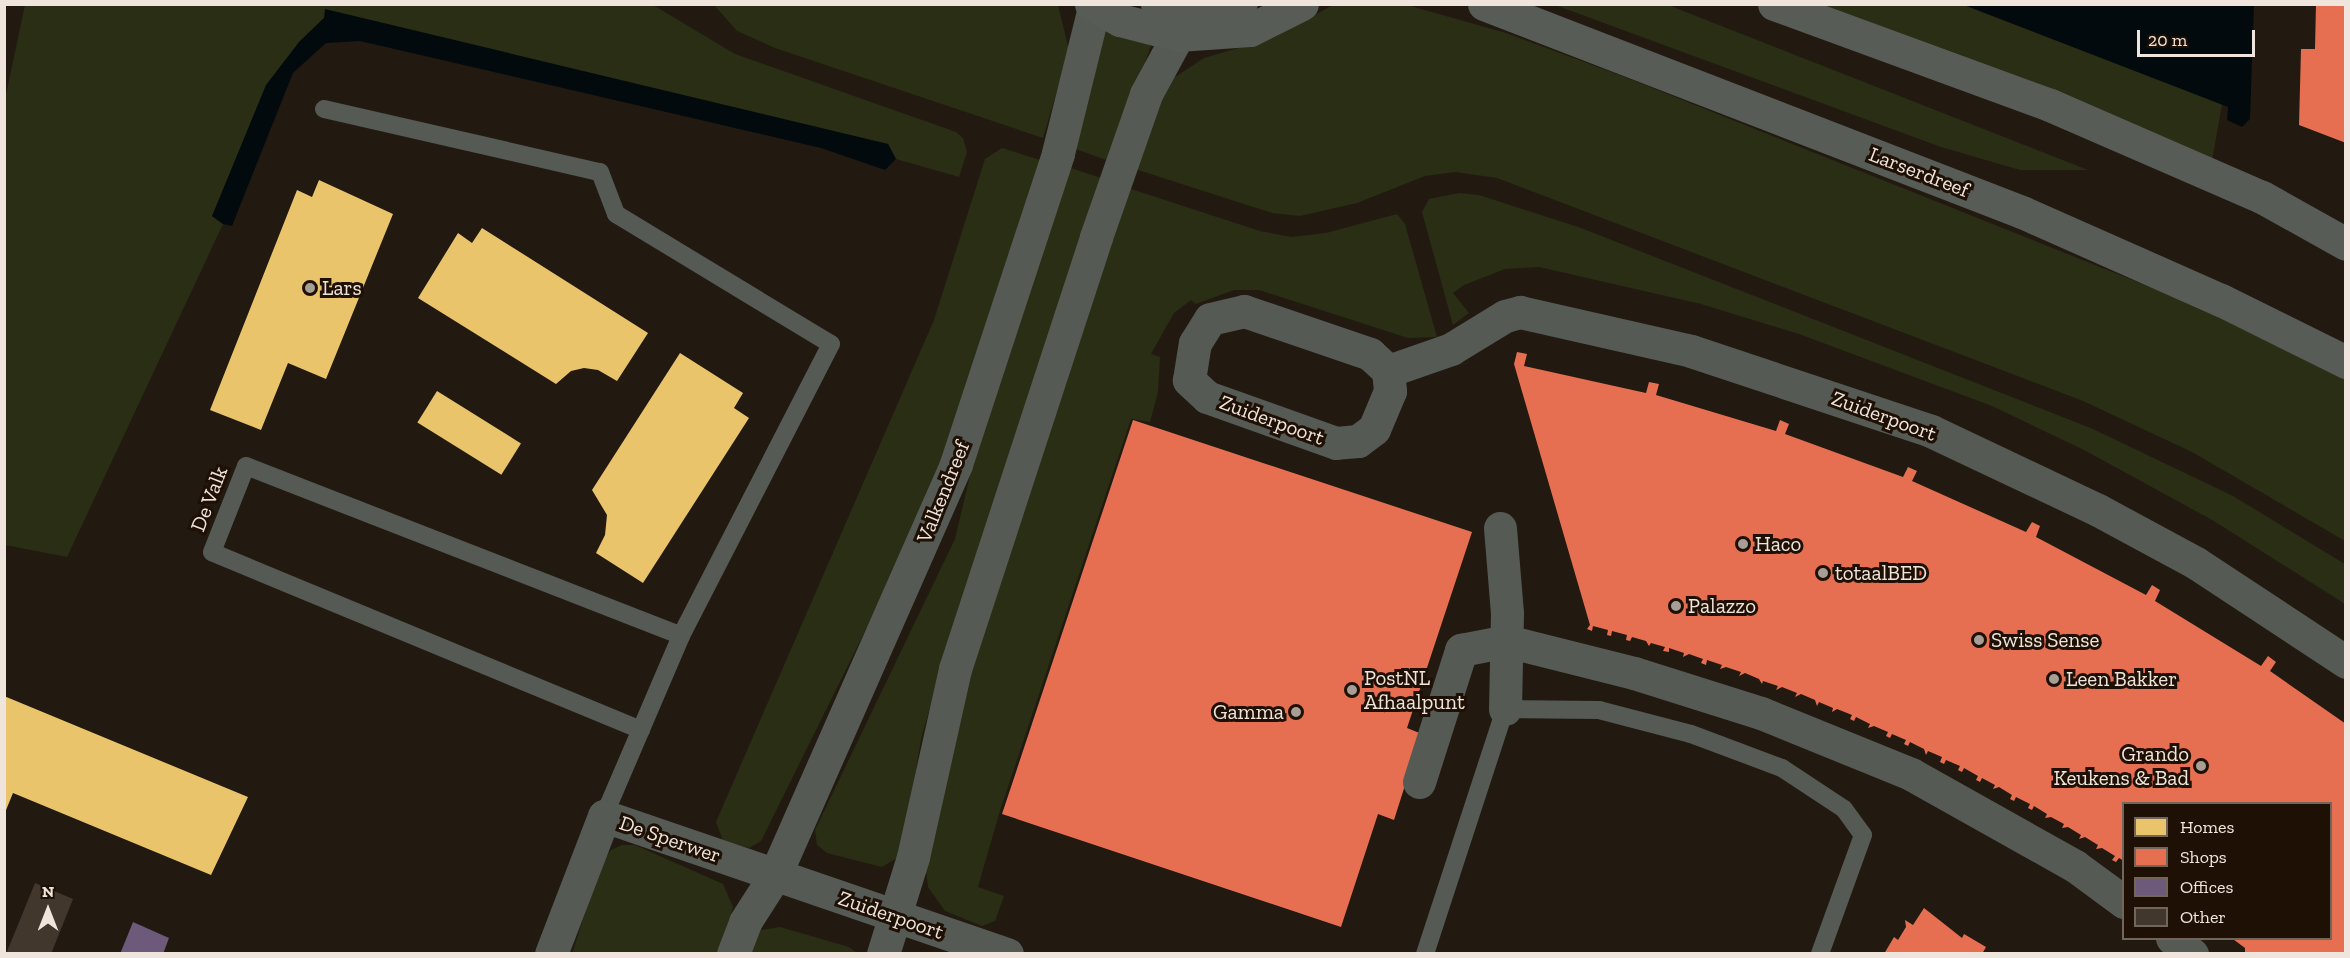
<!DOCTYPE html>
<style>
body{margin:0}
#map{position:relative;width:2350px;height:958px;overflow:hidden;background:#221a11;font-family:"Zilla Slab",serif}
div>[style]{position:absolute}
.green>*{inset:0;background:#292e14}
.water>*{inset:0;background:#030a0d}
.homes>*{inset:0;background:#e9c46a;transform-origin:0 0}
.shops>*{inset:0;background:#e76f51}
.offices>*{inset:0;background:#6d597a}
.building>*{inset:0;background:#42372c}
.lane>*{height:18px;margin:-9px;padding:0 9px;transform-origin:9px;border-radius:9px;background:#555a55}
.street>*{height:33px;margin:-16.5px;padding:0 16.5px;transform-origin:16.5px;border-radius:16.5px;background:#555a55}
.secondary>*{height:33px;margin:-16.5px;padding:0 16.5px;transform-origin:16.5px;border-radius:16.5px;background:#585c57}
.dots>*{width:16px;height:16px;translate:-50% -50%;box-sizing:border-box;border:3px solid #1e1004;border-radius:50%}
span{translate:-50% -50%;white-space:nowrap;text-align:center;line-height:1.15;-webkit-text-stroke:6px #1e1004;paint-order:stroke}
.street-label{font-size:21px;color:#efe5dc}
.poi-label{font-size:21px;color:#efe5dc}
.left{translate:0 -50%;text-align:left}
.right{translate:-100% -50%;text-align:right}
.frame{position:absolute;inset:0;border:6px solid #efe5dc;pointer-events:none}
.legend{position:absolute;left:2122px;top:802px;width:210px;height:138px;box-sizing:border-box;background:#1e1004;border:2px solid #72655a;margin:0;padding:8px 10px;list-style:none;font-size:18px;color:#efe5dc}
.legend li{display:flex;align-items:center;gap:12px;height:30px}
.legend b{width:30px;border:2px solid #72655a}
.north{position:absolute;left:18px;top:880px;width:60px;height:60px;-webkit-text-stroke:4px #1e1004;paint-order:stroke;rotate:0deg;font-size:16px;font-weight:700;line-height:24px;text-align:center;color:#efe5dc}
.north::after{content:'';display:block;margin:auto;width:21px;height:27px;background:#efe5dc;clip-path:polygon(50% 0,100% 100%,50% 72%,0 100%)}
.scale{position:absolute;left:2137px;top:30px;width:118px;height:27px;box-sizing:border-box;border:3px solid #efe5dc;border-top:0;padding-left:8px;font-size:18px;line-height:21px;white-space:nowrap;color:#efe5dc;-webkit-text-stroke:4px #1e1004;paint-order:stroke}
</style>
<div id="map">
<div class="green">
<div style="clip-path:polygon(25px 5px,653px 5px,735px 54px,956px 132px,963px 138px,967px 152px,959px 177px,896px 159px,888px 144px,324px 18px,299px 42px,212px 216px,223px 224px,67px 557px,5px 545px,4px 104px)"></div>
<div style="clip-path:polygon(714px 5px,1058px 5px,1069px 50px,1043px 138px,775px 48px,737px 31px)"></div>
<div style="clip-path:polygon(1333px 5px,1407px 5px,1506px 33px,1625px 77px,2200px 307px,2345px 379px,2345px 541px,2192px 452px,2083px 401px,1497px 178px,1455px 172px,1425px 176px,1357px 203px,1300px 216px,1272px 213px,1135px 169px,1156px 102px,1172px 79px,1204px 58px,1273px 38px)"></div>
<div style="clip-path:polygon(1555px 5px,1668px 5px,2088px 170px,2020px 170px,1941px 147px)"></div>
<div style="clip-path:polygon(1815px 5px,1964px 5px,2222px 104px,2212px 161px)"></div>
<div style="clip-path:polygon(1105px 26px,1152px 43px,1109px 161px,1073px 148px)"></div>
<div style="clip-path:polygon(1002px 148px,1040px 160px,943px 459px,881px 599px,761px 841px,749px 848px,723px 841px,716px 822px,934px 320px,985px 159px)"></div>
<div style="clip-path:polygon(1068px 167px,1101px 178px,950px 639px,921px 739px,902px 855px,882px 867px,827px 853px,817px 845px,815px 830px,955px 539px,985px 412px)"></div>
<div style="clip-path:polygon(1128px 188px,1260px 231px,1291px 237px,1326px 233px,1397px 214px,1405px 224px,1437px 337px,1408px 338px,1259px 290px,1234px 290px,1196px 304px,1191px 300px,1174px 313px,1151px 354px,1160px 357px,1158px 392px,1150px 422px,1131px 419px,999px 814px,978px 887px,1004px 896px,995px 921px,982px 926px,945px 911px,928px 887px,925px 863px,941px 761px)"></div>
<div style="clip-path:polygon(1459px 193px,1479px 195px,1581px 228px,2093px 429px,2233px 496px,2345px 564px,2345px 604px,2214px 521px,2084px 450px,1992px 406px,1799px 334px,1701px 304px,1539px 267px,1505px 269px,1464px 285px,1453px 293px,1469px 313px,1453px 325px,1422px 212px,1429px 199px)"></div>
<div style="clip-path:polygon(622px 845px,635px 845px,723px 884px,733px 907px,720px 953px,572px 954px,601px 863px,611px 850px)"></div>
<div style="clip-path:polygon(780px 927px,849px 947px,857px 953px,744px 954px,761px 930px)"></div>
</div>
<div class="water">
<div style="clip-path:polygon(1964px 5px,2254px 5px,2250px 119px,2242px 127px,2227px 120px,2228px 107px)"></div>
<div style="clip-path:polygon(325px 9px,888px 144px,896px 159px,885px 170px,821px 148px,360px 41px,326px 43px,293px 73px,232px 226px,223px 224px,212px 216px,266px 85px,299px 42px,324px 18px)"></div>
</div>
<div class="homes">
<div style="clip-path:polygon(319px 180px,393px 214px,326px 379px,288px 363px,261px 430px,210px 410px,297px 190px,312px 197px)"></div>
<div style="clip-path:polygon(482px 228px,648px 333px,617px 381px,598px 370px,584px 368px,571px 371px,556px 384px,418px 298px,458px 233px,472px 243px)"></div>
<div style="clip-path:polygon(680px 353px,743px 393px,734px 408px,749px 418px,643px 583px,596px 553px,605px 535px,607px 515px,592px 490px)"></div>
<div style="left:437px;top:391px;width:99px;height:37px;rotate:32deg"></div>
<div style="clip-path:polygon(4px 696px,248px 797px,211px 875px,13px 793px,4px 815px)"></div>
</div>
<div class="shops">
<div style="clip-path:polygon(2316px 4px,2346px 4px,2346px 143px,2299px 125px,2301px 49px,2315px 49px)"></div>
<div style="clip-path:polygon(1517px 352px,1527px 354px,1524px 366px,1646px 393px,1649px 382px,1659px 384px,1656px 395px,1776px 431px,1780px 420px,1789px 424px,1785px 434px,1903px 477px,1908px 467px,1917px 471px,1912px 481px,2026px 532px,2032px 522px,2040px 526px,2036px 537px,2146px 595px,2152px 585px,2160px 590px,2155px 601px,2261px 666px,2268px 656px,2276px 662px,2270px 671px,2346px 724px,2346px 954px,2245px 954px,2245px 948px,2233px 939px,2331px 939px,2330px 804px,2124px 804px,2124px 861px,2119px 858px,2116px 862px,2112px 860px,2115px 856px,2102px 848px,2096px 849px,2098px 845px,2085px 837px,2079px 839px,2081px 835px,2068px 827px,2062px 828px,2064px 824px,2051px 817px,2045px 818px,2047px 814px,2034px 806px,2032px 810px,2028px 808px,2030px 804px,2016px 797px,2014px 801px,2010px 799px,2012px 795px,1999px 787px,1993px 789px,1995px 785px,1982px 778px,1980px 782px,1976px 780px,1978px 776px,1964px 768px,1962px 772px,1958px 770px,1960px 766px,1946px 760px,1944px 764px,1940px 762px,1942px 757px,1928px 751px,1926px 755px,1924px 749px,1910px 742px,1908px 746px,1904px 744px,1906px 740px,1892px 734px,1890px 738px,1886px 736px,1888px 732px,1874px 726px,1868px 728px,1870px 724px,1856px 717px,1854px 721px,1850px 719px,1852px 715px,1837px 709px,1832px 712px,1833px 708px,1819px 702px,1817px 706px,1815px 700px,1801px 694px,1795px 697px,1797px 693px,1782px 687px,1776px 690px,1778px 686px,1763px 681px,1762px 684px,1759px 679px,1745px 673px,1739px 676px,1741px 672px,1726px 667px,1720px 669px,1722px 665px,1707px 660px,1706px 665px,1701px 663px,1703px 659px,1689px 654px,1683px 657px,1684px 653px,1669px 648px,1669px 652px,1663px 651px,1665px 647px,1651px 643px,1649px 646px,1646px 641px,1632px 637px,1630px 641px,1626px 640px,1627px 635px,1612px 631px,1611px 636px,1607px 635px,1608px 630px,1593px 626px,1592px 631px,1587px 629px,1590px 625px,1514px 364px)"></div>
<div style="clip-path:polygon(1133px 420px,1472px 532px,1407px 728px,1422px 734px,1407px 779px,1394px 820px,1378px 814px,1341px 927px,1002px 814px)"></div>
<div style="clip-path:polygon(1924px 908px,1962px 938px,1964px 934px,1986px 947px,1982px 954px,1884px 954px,1894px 937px,1898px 940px,1906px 927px,1905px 920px,1913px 925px)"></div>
</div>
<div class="offices">
<div style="clip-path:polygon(133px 922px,169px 938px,163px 954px,120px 954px)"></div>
</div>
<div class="building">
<div style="clip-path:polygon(35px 883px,73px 899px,51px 954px,6px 954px)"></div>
</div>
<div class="lane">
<div style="left:324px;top:109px;width:283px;rotate:12.9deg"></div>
<div style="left:600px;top:172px;width:45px;rotate:69.1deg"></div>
<div style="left:616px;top:214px;width:251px;rotate:31.2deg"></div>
<div style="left:831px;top:344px;width:328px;rotate:117.2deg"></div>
<div style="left:681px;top:636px;width:196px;rotate:113.2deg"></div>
<div style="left:641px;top:730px;width:464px;rotate:-157.5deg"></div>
<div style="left:212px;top:552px;width:92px;rotate:-68.4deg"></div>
<div style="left:246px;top:466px;width:467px;rotate:21.3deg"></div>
<div style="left:1425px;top:954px;width:258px;rotate:-71.9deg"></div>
<div style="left:1505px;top:709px;width:94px;rotate:0.6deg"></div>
<div style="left:1599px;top:710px;width:95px;rotate:14.6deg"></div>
<div style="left:1691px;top:734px;width:97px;rotate:20.5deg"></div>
<div style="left:1782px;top:768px;width:74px;rotate:33.5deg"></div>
<div style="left:1844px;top:809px;width:32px;rotate:54deg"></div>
<div style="left:1863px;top:835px;width:127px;rotate:109.9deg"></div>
</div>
<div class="street">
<div style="left:1244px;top:311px;width:133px;rotate:18.8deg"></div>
<div style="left:1370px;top:354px;width:25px;rotate:43deg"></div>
<div style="left:1388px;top:371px;width:20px;rotate:84deg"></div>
<div style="left:1390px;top:391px;width:41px;rotate:112.8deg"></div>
<div style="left:1374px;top:429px;width:20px;rotate:143deg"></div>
<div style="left:1358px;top:441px;width:22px;rotate:175deg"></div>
<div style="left:1336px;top:443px;width:137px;rotate:-160.4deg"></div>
<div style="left:1207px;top:397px;width:25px;rotate:-137deg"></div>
<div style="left:1189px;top:380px;width:37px;rotate:-81deg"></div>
<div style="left:1195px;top:343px;width:28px;rotate:-58deg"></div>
<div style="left:1210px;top:319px;width:35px;rotate:-13deg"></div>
<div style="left:1388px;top:371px;width:67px;rotate:-19.2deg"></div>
<div style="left:1451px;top:349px;width:63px;rotate:-31.4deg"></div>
<div style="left:1505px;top:316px;width:16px;rotate:-15deg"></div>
<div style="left:1520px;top:312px;width:175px;rotate:12.8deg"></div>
<div style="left:1691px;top:351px;width:253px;rotate:18.4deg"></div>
<div style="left:1931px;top:431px;width:185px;rotate:25.3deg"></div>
<div style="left:2098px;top:510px;width:111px;rotate:28.4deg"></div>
<div style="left:2196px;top:563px;width:180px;rotate:33.4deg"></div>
<div style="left:1500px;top:528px;width:85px;rotate:85.3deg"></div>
<div style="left:1507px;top:613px;width:96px;rotate:91.2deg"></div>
<div style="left:1419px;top:782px;width:139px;rotate:-72.3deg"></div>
<div style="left:1461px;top:650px;width:47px;rotate:-11.1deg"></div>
<div style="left:1507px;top:641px;width:131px;rotate:14.1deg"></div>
<div style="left:1634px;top:673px;width:133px;rotate:17.5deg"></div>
<div style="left:1761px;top:713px;width:162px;rotate:22.1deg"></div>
<div style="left:1911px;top:774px;width:188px;rotate:29.3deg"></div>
<div style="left:2075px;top:866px;width:61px;rotate:36.3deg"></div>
<div style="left:2172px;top:938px;width:26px;rotate:39deg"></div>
<div style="left:551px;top:954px;width:148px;rotate:-69deg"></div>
<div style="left:604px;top:816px;width:426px;rotate:18.9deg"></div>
<div style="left:733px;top:954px;width:34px;rotate:-69deg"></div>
<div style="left:745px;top:922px;width:56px;rotate:-57.4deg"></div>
<div style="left:775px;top:875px;width:449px;rotate:-66.2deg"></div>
<div style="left:956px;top:464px;width:327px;rotate:-71.8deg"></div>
<div style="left:1058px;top:153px;width:150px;rotate:-76.1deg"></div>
<div style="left:883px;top:954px;width:102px;rotate:-72.8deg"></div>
<div style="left:913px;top:857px;width:193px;rotate:-77.4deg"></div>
<div style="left:955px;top:669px;width:454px;rotate:-71.9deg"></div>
<div style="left:1096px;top:237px;width:151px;rotate:-70.7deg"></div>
<div style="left:1146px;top:94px;width:67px;rotate:-61.5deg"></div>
</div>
<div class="secondary">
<div style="left:1091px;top:4px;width:33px;rotate:29deg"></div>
<div style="left:1120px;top:20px;width:60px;rotate:14.5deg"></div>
<div style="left:1178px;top:35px;width:72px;rotate:-4deg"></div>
<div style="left:1250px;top:30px;width:58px;rotate:-26.6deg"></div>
<div style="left:1157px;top:4px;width:36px;rotate:10deg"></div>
<div style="left:1192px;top:10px;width:49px;rotate:-7deg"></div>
<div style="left:1484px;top:4px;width:577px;rotate:21.14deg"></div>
<div style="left:2022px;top:212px;width:218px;rotate:23.9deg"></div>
<div style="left:2221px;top:300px;width:140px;rotate:26.4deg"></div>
<div style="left:1774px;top:4px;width:294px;rotate:20.1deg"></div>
<div style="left:2050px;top:105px;width:231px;rotate:23.5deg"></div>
<div style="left:2262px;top:197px;width:96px;rotate:29.2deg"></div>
</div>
<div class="dots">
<div style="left:310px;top:288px;background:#a79e95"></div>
<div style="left:1743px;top:544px;background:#a79e95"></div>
<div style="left:1823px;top:573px;background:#a79e95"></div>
<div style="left:1676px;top:606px;background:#a79e95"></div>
<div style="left:1979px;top:640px;background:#a79e95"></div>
<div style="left:2054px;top:679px;background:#a79e95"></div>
<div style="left:1352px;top:690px;background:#a79e95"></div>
<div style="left:1296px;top:712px;background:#a79e95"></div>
<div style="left:2201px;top:766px;background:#a79e95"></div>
</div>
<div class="street-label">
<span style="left:1919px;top:172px;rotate:21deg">Larserdreef</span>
<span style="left:1884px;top:416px;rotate:20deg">Zuiderpoort</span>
<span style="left:1272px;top:420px;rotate:20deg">Zuiderpoort</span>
<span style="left:943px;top:492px;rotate:-68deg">Valkendreef</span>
<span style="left:209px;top:499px;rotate:-69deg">De Valk</span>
<span style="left:670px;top:839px;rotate:19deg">De Sperwer</span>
<span style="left:891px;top:915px;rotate:19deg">Zuiderpoort</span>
</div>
<div class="poi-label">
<span class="left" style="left:322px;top:288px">Lars</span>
<span class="left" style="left:1755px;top:544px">Haco</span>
<span class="left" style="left:1835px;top:573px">totaalBED</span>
<span class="left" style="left:1688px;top:606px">Palazzo</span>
<span class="left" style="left:1991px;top:640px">Swiss Sense</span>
<span class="left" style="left:1364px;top:690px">PostNL<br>Afhaalpunt</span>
<span class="left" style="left:2066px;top:679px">Leen Bakker</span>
<span class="right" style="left:1284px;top:712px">Gamma</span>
<span class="right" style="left:2189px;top:766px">Grando<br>Keukens &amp; Bad</span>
</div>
<div class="frame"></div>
<ul class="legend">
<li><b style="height:16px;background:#e9c46a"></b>Homes</li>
<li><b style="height:16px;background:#e76f51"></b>Shops</li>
<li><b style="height:16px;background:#6d597a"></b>Offices</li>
<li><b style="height:16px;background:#42372c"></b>Other</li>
</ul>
<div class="north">N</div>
<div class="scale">20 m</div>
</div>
